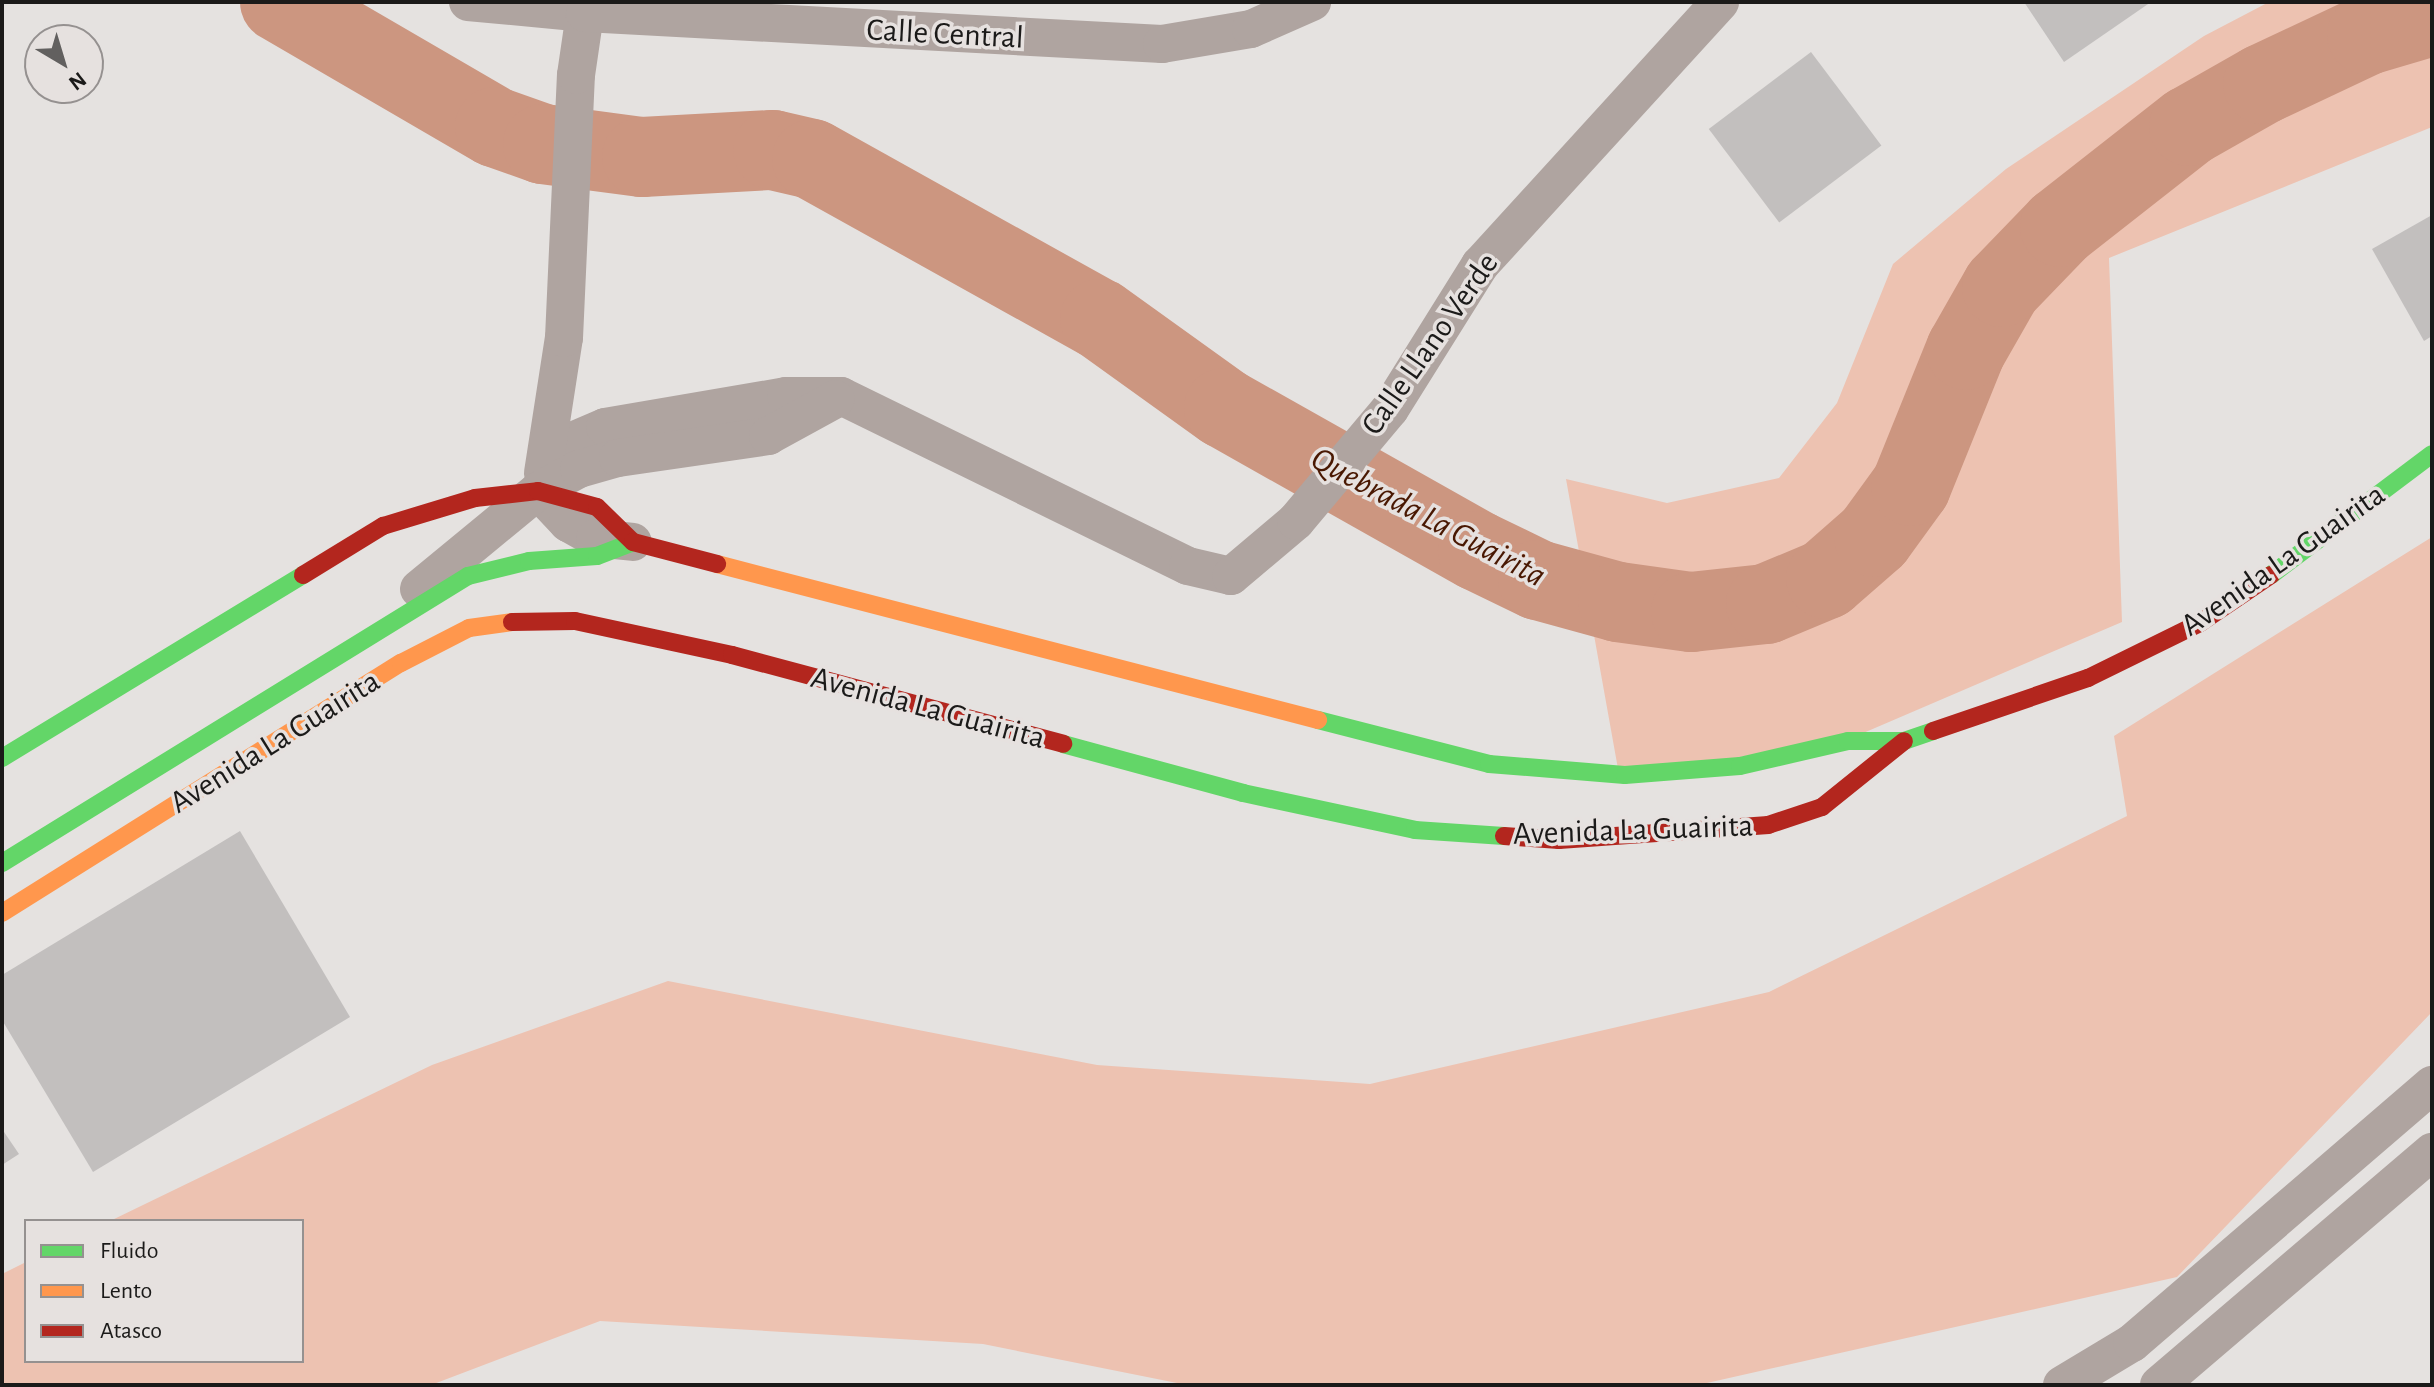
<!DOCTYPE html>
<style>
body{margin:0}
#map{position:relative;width:2434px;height:1387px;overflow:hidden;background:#e5e2e0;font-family:"Alegreya Sans",sans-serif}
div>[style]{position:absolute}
.green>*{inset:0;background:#edc2b1}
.river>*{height:80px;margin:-40px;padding:0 40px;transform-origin:40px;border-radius:40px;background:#cc9680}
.building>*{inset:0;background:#c2bfbe;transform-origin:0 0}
.street>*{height:38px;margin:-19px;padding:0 19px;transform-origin:19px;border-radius:19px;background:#afa4a0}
.fast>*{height:18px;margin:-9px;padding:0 9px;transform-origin:9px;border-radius:9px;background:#63d668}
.slow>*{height:18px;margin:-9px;padding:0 9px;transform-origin:9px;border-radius:9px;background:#ff974d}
.jam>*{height:18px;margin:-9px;padding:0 9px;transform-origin:9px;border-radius:9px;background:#b3261e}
span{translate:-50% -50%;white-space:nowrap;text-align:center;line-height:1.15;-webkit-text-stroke:7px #e6e1df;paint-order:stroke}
.street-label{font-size:32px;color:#1b1a19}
.water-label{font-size:34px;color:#491802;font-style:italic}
.frame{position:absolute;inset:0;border:4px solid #1b1a19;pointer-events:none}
.legend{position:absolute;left:24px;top:1219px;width:280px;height:144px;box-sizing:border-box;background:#e6e1df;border:2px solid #959190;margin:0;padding:10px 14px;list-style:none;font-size:24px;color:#1b1a19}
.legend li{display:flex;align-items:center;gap:16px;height:40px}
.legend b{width:40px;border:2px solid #959190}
.north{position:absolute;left:24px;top:24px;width:80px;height:80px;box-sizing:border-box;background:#e6e1df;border:2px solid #959190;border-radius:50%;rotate:142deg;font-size:22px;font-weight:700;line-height:32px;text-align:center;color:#1b1a19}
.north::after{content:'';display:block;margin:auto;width:28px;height:36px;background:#62605f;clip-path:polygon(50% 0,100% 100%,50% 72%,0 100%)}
</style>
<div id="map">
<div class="green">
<div style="clip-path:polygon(2269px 2px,2432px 2px,2432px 127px,2109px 258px,2122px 622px,1861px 734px,1620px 780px,1566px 479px,1667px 503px,1779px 478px,1837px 403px,1893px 264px,2006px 169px,2204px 36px)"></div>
<div style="clip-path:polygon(2432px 537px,2432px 1012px,2177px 1277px,1698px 1385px,1187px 1385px,983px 1344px,600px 1321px,431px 1385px,2px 1385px,2px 1274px,26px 1262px,26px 1361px,302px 1361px,302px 1221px,110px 1221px,432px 1065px,668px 981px,1097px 1065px,1370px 1084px,1769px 992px,2127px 816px,2114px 736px)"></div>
</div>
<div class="river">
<div style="left:280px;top:2px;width:249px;rotate:30.2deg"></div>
<div style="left:495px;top:127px;width:51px;rotate:19.5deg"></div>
<div style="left:543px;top:144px;width:100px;rotate:7.5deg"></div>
<div style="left:642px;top:157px;width:131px;rotate:-3.1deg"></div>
<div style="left:773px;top:150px;width:40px;rotate:13deg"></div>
<div style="left:812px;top:159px;width:329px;rotate:29.1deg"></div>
<div style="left:1100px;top:319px;width:153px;rotate:35.7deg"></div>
<div style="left:1224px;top:408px;width:291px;rotate:29.4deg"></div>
<div style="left:1478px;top:551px;width:67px;rotate:25.8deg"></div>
<div style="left:1538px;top:580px;width:83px;rotate:15.4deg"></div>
<div style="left:1618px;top:602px;width:74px;rotate:7.8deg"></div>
<div style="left:1691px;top:612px;width:75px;rotate:-6.1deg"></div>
<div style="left:1766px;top:604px;width:65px;rotate:-22.6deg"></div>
<div style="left:1826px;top:579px;width:64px;rotate:-41.2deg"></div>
<div style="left:1874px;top:537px;width:63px;rotate:-54deg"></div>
<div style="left:1911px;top:486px;width:147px;rotate:-68deg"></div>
<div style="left:1966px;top:350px;width:73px;rotate:-60.3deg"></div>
<div style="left:2002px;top:287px;width:83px;rotate:-46deg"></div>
<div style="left:2060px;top:227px;width:164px;rotate:-38.1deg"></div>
<div style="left:2189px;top:126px;width:85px;rotate:-29.6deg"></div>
<div style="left:2263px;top:84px;width:115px;rotate:-25.2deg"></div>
<div style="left:2367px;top:35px;width:68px;rotate:-16.3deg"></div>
</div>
<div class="building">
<div style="clip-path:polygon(2024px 2px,2151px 2px,2064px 62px)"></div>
<div style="left:1811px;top:52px;width:117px;height:128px;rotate:53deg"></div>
<div style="clip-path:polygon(2432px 215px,2432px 336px,2424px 341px,2372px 249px)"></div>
<div style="clip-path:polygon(240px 831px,350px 1017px,93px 1172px,2px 1020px,2px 975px)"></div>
<div style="clip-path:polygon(2px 1129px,19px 1154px,2px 1165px)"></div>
</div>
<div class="street">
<div style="left:468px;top:2px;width:118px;rotate:5.4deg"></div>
<div style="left:549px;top:451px;width:61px;rotate:-23.2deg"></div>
<div style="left:605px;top:427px;width:184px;rotate:-9.7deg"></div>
<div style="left:786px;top:396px;width:55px"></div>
<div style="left:841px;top:396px;width:386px;rotate:26.1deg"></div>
<div style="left:1188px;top:566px;width:44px;rotate:13.1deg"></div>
<div style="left:1231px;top:576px;width:85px;rotate:-40.2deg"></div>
<div style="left:1296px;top:521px;width:146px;rotate:-50deg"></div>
<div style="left:1390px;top:409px;width:170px;rotate:-58deg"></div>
<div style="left:1480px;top:265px;width:356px;rotate:-47.6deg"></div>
<div style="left:543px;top:473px;width:137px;rotate:-81.2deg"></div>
<div style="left:564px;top:338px;width:263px;rotate:-87.4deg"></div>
<div style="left:576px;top:75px;width:63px;rotate:-81.7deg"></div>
<div style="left:585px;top:13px;width:578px;rotate:3.08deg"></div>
<div style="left:1162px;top:44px;width:90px;rotate:-9.6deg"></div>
<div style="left:1251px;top:29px;width:67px;rotate:-23.9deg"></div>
<div style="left:538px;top:491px;width:44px;rotate:46.8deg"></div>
<div style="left:568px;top:523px;width:31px;rotate:29deg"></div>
<div style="left:595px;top:538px;width:38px;rotate:6deg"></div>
<div style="left:419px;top:589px;width:154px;rotate:-39.5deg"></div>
<div style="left:538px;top:491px;width:47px;rotate:-28.2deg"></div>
<div style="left:579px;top:469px;width:41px;rotate:-15.8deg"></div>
<div style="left:618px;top:458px;width:152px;rotate:-8.3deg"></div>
<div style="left:768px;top:436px;width:77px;rotate:-28.6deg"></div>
<div style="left:2062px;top:1385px;width:82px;rotate:-31deg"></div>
<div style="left:2132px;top:1343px;width:396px;rotate:-40.7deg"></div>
<div style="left:2159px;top:1385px;width:359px;rotate:-40.5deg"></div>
</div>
<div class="fast">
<div style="left:2271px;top:575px;width:201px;rotate:-36.9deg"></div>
<div style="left:1318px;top:720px;width:177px;rotate:14.4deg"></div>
<div style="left:1489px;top:764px;width:136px;rotate:4.6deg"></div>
<div style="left:1625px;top:775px;width:115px;rotate:-4.5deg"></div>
<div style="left:1740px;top:766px;width:111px;rotate:-13deg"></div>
<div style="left:1848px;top:741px;width:56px"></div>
<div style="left:1904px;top:741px;width:31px;rotate:-19deg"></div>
<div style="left:1063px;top:744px;width:187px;rotate:15.2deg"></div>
<div style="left:1243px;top:793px;width:176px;rotate:12.1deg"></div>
<div style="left:1415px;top:830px;width:89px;rotate:3.9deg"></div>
<div style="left:2px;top:758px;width:352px;rotate:-31.3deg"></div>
<div style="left:2px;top:863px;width:547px;rotate:-31.63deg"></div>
<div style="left:468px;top:576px;width:63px;rotate:-13.8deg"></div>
<div style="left:529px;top:561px;width:68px;rotate:-4.2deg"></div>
<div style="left:597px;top:556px;width:39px;rotate:-21deg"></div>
</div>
<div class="slow">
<div style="left:717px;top:564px;width:621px;rotate:14.55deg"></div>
<div style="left:2px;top:913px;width:471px;rotate:-32.1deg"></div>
<div style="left:401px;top:663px;width:76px;rotate:-27.2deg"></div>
<div style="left:469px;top:628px;width:43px;rotate:-7.9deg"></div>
</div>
<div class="jam">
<div style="left:303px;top:575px;width:94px;rotate:-31.5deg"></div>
<div style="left:383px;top:526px;width:96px;rotate:-16.9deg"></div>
<div style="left:475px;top:498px;width:63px;rotate:-6.3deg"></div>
<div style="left:538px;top:491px;width:61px;rotate:15.2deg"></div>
<div style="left:597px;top:507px;width:50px;rotate:44.2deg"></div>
<div style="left:633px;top:542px;width:87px;rotate:14.7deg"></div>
<div style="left:512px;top:622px;width:63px;rotate:-0.9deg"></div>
<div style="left:575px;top:621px;width:161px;rotate:12.2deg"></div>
<div style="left:732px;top:655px;width:343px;rotate:15deg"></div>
<div style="left:1933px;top:731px;width:164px;rotate:-18.9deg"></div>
<div style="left:2088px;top:678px;width:125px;rotate:-26.2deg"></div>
<div style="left:2200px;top:623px;width:86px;rotate:-34.1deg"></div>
<div style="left:1504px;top:836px;width:55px;rotate:4.2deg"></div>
<div style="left:1559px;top:840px;width:210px;rotate:-4.1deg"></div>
<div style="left:1768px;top:825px;width:57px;rotate:-18.4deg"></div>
<div style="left:1822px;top:807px;width:105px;rotate:-38.8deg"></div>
</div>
<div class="street-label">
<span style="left:945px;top:34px;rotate:3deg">Calle Central</span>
<span style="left:1430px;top:344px;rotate:-55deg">Calle Llano Verde</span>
<span style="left:2283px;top:560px;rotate:-35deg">Avenida La Guairita</span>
<span style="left:928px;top:708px;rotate:15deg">Avenida La Guairita</span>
<span style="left:275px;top:742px;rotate:-32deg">Avenida La Guairita</span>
<span style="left:1633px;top:830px;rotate:-2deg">Avenida La Guairita</span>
</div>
<div class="water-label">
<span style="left:1428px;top:518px;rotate:28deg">Quebrada La Guairita</span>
</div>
<div class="frame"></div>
<ul class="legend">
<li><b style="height:10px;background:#63d668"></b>Fluido</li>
<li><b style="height:10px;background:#ff974d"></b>Lento</li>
<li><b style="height:10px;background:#b3261e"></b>Atasco</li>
</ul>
<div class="north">N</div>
</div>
